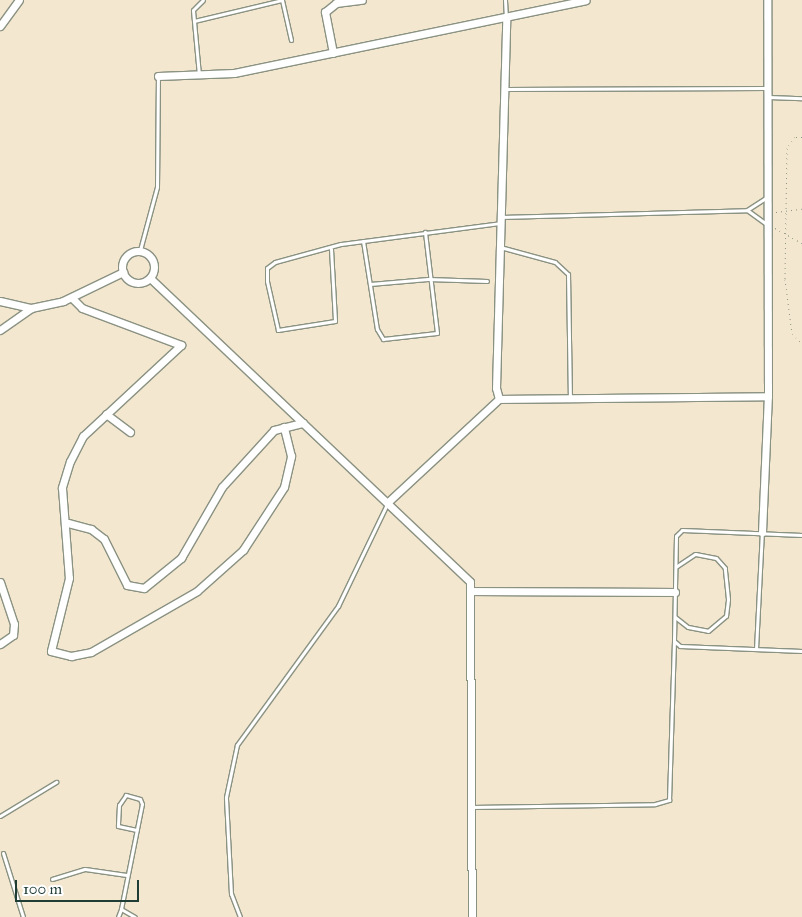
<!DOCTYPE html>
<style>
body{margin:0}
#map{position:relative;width:802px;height:917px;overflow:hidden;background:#f4e7d0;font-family:"IM FELL Great Primer",serif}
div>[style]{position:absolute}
.path>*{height:1px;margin-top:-0.5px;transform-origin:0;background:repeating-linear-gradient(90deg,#8a9282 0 1px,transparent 0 5px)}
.roads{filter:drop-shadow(1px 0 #8a9282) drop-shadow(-1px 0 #8a9282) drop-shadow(0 1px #8a9282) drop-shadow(0 -1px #8a9282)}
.service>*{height:3px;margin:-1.5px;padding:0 1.5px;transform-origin:1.5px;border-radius:1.5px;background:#fff}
.minor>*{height:7px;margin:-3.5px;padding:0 3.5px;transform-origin:3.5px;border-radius:3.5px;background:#fff}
.minor>.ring{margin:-3.5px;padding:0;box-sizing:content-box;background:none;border:7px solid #fff;border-radius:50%}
span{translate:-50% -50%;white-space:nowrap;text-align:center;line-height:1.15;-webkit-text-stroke:5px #fff;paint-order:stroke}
.scale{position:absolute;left:15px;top:880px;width:124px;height:22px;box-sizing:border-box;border:2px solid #1f3d34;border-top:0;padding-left:6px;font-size:15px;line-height:18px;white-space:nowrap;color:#1f3d34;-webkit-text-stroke:4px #fff;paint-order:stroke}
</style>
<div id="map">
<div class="path">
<div style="left:802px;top:137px;width:7px;rotate:180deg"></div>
<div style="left:795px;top:137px;width:14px;rotate:126deg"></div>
<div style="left:787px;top:148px;width:131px;rotate:90.9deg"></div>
<div style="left:785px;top:279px;width:55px;rotate:82.7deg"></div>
<div style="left:792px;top:334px;width:13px;rotate:42deg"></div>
<div style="left:776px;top:212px;width:26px;rotate:-7deg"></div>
<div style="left:775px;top:228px;width:31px;rotate:29deg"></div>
</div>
<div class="roads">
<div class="service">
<div style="left:282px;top:0;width:41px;rotate:77.3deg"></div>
<div style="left:505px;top:0;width:17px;rotate:87deg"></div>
<div style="left:194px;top:21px;width:90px;rotate:-13.4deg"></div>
<div style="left:199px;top:75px;width:65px;rotate:-95.3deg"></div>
<div style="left:193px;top:10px;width:14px;rotate:-45deg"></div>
<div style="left:504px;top:89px;width:263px;rotate:-0.2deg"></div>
<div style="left:768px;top:97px;width:34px;rotate:2deg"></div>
<div style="left:747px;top:210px;width:24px;rotate:-33deg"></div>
<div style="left:501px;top:217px;width:246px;rotate:-1.6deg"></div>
<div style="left:747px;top:210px;width:26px;rotate:36deg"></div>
<div style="left:363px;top:241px;width:89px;rotate:81deg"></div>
<div style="left:377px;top:329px;width:12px;rotate:59deg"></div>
<div style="left:383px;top:339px;width:54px;rotate:-6.3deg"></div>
<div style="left:437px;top:333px;width:102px;rotate:-96.8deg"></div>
<div style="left:500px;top:247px;width:57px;rotate:15.3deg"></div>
<div style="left:555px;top:262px;width:18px;rotate:43deg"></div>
<div style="left:568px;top:274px;width:122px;rotate:89.1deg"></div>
<div style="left:331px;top:249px;width:72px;rotate:86.8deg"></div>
<div style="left:335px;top:321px;width:58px;rotate:171deg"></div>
<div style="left:278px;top:330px;width:50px;rotate:-102.7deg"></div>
<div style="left:267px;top:281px;width:13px;rotate:-90deg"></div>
<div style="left:267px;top:268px;width:10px;rotate:-37deg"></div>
<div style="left:275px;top:262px;width:68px;rotate:-15.3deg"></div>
<div style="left:341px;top:244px;width:160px;rotate:-7.5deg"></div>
<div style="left:140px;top:250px;width:65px;rotate:-74.9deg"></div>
<div style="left:157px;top:187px;width:111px;rotate:-89.5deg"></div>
<div style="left:370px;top:284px;width:58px;rotate:-4.9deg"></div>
<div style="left:428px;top:279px;width:59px;rotate:1.9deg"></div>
<div style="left:802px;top:535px;width:120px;rotate:-177.6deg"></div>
<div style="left:682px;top:530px;width:8px;rotate:135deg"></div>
<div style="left:676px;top:536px;width:105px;rotate:91.1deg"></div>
<div style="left:674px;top:641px;width:8px;rotate:40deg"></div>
<div style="left:680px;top:646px;width:122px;rotate:2.3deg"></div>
<div style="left:675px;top:617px;width:16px;rotate:38deg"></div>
<div style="left:688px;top:627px;width:20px;rotate:11deg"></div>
<div style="left:708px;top:631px;width:23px;rotate:-40deg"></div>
<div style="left:726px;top:616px;width:17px;rotate:-83deg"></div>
<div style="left:728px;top:599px;width:31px;rotate:-96deg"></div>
<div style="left:725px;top:568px;width:13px;rotate:-132deg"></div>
<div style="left:716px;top:558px;width:21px;rotate:-169deg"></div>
<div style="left:695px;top:554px;width:23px;rotate:146deg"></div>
<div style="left:756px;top:649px;width:117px;rotate:-87.1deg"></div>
<div style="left:472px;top:807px;width:183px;rotate:-0.9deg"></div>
<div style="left:655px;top:804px;width:15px;rotate:-16deg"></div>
<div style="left:669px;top:800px;width:158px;rotate:-88.2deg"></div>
<div style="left:0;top:816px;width:66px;rotate:-31.3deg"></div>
<div style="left:3px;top:853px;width:67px;rotate:72.6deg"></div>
<div style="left:52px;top:879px;width:34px;rotate:-17deg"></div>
<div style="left:85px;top:869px;width:42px;rotate:8.1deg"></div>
<div style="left:121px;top:909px;width:16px;rotate:30deg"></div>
<div style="left:118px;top:917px;width:9px;rotate:-69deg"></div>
<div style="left:121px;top:909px;width:107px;rotate:-78.7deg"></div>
<div style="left:142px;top:804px;width:5px;rotate:-112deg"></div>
<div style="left:140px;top:799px;width:15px;rotate:-164deg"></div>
<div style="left:126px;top:795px;width:12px;rotate:125deg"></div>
<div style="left:119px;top:805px;width:21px;rotate:93deg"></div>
<div style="left:118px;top:826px;width:19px;rotate:12deg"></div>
<div style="left:240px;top:917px;width:25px;rotate:-111deg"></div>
<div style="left:231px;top:894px;width:97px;rotate:-93deg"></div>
<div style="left:226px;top:797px;width:53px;rotate:-78.1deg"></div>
<div style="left:237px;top:745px;width:172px;rotate:-54deg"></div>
<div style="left:338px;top:606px;width:113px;rotate:-64.3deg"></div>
</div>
<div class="minor">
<div style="left:0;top:26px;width:32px;rotate:-54deg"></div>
<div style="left:333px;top:53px;width:42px;rotate:-101deg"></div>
<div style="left:325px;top:12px;width:14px;rotate:-39deg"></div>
<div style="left:336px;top:3px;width:26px;rotate:-7deg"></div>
<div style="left:158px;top:76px;width:76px;rotate:-2.3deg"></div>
<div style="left:234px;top:73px;width:359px;rotate:-11.7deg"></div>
<div class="ring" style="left:122px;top:251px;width:25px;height:25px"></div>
<div style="left:150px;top:278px;width:441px;rotate:43.5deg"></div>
<div style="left:470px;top:582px;width:335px;rotate:89.7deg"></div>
<div style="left:72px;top:298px;width:14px;rotate:45deg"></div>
<div style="left:82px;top:308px;width:106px;rotate:20.5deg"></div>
<div style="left:181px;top:345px;width:134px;rotate:137.1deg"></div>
<div style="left:83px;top:436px;width:28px;rotate:117deg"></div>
<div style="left:70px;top:461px;width:28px;rotate:107deg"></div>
<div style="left:62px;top:488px;width:90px;rotate:85.6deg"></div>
<div style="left:69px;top:578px;width:75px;rotate:103.9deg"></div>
<div style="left:51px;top:651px;width:21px;rotate:14deg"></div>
<div style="left:71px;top:656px;width:20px;rotate:-11deg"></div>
<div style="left:91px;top:652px;width:122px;rotate:-29.9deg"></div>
<div style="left:197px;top:591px;width:62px;rotate:-41.7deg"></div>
<div style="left:243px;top:550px;width:75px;rotate:-56.9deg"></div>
<div style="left:284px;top:487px;width:32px;rotate:-77deg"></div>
<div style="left:291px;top:456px;width:30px;rotate:-104deg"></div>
<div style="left:0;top:301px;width:32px;rotate:13deg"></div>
<div style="left:31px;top:308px;width:33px;rotate:-12deg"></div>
<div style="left:63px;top:301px;width:67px;rotate:-25.8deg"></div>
<div style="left:0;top:330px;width:38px;rotate:-35deg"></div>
<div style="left:499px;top:399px;width:11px;rotate:-105deg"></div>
<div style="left:496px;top:388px;width:369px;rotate:-88.4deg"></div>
<div style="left:106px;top:414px;width:30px;rotate:37deg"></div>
<div style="left:388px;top:502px;width:151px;rotate:-42.9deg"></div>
<div style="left:499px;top:399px;width:269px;rotate:-0.6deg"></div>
<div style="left:68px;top:523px;width:24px;rotate:15deg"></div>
<div style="left:91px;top:529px;width:16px;rotate:38deg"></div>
<div style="left:104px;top:539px;width:51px;rotate:63.4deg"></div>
<div style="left:127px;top:585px;width:17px;rotate:10deg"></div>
<div style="left:144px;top:588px;width:48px;rotate:-39deg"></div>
<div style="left:181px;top:558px;width:82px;rotate:-60deg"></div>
<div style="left:222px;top:487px;width:77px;rotate:-47.6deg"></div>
<div style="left:274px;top:430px;width:30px;rotate:-14deg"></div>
<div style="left:762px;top:532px;width:136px;rotate:-87.5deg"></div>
<div style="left:768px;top:396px;width:396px;rotate:-90.1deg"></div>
<div style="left:0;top:582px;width:44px;rotate:71.6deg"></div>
<div style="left:14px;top:624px;width:11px;rotate:95deg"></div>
<div style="left:13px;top:635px;width:16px;rotate:145deg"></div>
<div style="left:471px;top:591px;width:204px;rotate:0.3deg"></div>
</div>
</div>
<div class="scale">100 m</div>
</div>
